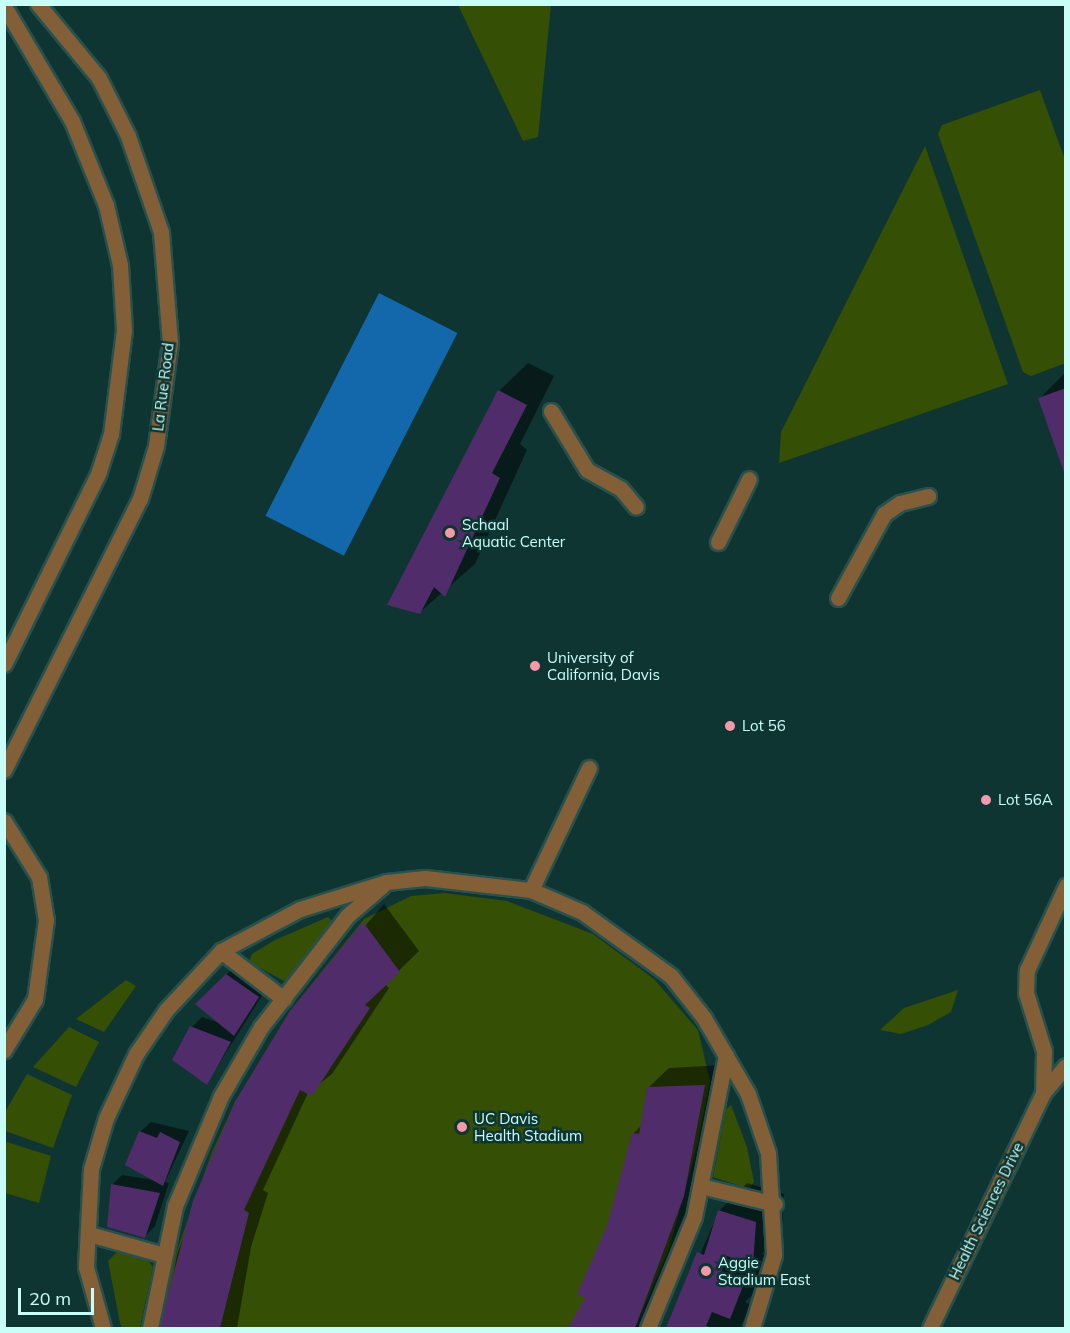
<!DOCTYPE html>
<style>
body{margin:0}
#map{position:relative;width:1070px;height:1333px;overflow:hidden;background:#0e3532;font-family:Mulish,sans-serif}
div>[style]{position:absolute}
.green>*{inset:0;background:#354f04}
.water>*{inset:0;background:#1368ab;transform-origin:0 0}
.shadow>*{inset:0;background:#0007}
.building>*{inset:0;background:#502c6a}
.roads{filter:drop-shadow(2px 0 #28514e) drop-shadow(-2px 0 #28514e) drop-shadow(0 2px #28514e) drop-shadow(0 -2px #28514e)}
.minor>*{height:15px;margin:-7.5px;padding:0 7.5px;transform-origin:7.5px;border-radius:7.5px;background:#835f37}
.dots>*{width:16px;height:16px;translate:-50% -50%;box-sizing:border-box;border:3px solid #0e3532;border-radius:50%}
span{translate:-50% -50%;white-space:nowrap;text-align:center;line-height:1.15;-webkit-text-stroke:5px #0e3532;paint-order:stroke}
.street-label{font-size:15px;color:#c9fdf8}
.poi-label{font-size:15px;color:#c9fdf8}
.left{translate:0 -50%;text-align:left}
.frame{position:absolute;inset:0;border:6px solid #c9fdf8;pointer-events:none}
.scale{position:absolute;left:18px;top:1288px;width:76px;height:27px;box-sizing:border-box;border:3px solid #c9fdf8;border-top:0;padding-left:8px;font-size:18px;line-height:21px;white-space:nowrap;color:#c9fdf8;-webkit-text-stroke:4px #0e3532;paint-order:stroke}
</style>
<div id="map">
<div class="green">
<div style="clip-path:polygon(458px 5px,551px 5px,538px 137px,523px 141px)"></div>
<div style="clip-path:polygon(1040px 90px,1065px 160px,1066px 363px,1031px 376px,1023px 372px,938px 134px,942px 125px)"></div>
<div style="clip-path:polygon(925px 146px,1008px 384px,779px 463px,781px 432px)"></div>
<div style="clip-path:polygon(445px 893px,507px 901px,593px 934px,654px 979px,698px 1030px,710px 1081px,697px 1146px,669px 1249px,635px 1328px,159px 1328px,176px 1253px,212px 1152px,235px 1102px,290px 1011px,364px 919px,411px 896px)"></div>
<div style="clip-path:polygon(328px 917px,334px 923px,286px 982px,249px 962px,252px 954px,275px 940px)"></div>
<div style="clip-path:polygon(126px 980px,136px 986px,104px 1032px,76px 1019px)"></div>
<div style="clip-path:polygon(958px 990px,951px 1012px,928px 1025px,901px 1034px,880px 1030px,904px 1008px)"></div>
<div style="clip-path:polygon(69px 1027px,99px 1042px,76px 1087px,33px 1067px)"></div>
<div style="clip-path:polygon(27px 1074px,72px 1095px,53px 1148px,5px 1131px,5px 1112px)"></div>
<div style="clip-path:polygon(731px 1105px,747px 1147px,754px 1182px,749px 1189px,713px 1177px,726px 1109px)"></div>
<div style="clip-path:polygon(4px 1141px,51px 1156px,39px 1203px,5px 1193px)"></div>
<div style="clip-path:polygon(118px 1251px,148px 1260px,153px 1267px,140px 1328px,122px 1328px,120px 1323px,108px 1261px)"></div>
</div>
<div class="water">
<div style="left:379px;top:293px;width:88px;height:250px;rotate:27deg"></div>
</div>
<div class="shadow">
<div style="clip-path:polygon(528px 363px,554px 376px,520px 444px,527px 450px,475px 564px,420px 612px,499px 391px)"></div>
<div style="clip-path:polygon(1066px 372px,1066px 471px,1040px 398px)"></div>
<div style="clip-path:polygon(384px 904px,419px 951px,385px 984px,389px 988px,332px 1074px,308px 1093px,263px 1190px,268px 1193px,251px 1247px,237px 1328px,164px 1328px,177px 1254px,236px 1102px,291px 1012px)"></div>
<div style="clip-path:polygon(237px 964px,268px 986px,207px 1083px,192px 1027px,202px 1017px,220px 1023px,197px 1004px)"></div>
<div style="clip-path:polygon(724px 1065px,704px 1174px,643px 1328px,570px 1328px,587px 1298px,634px 1133px,642px 1125px,648px 1088px,669px 1068px)"></div>
<div style="clip-path:polygon(151px 1122px,189px 1131px,165px 1182px,169px 1183px,155px 1226px,145px 1236px,112px 1185px,122px 1175px,154px 1180px,140px 1132px)"></div>
<div style="clip-path:polygon(747px 1183px,784px 1194px,781px 1235px,762px 1254px,771px 1257px,758px 1289px,745px 1302px,751px 1305px,740px 1328px,668px 1328px,719px 1211px)"></div>
</div>
<div class="building">
<div style="clip-path:polygon(1066px 388px,1066px 475px,1065px 475px,1038px 398px)"></div>
<div style="clip-path:polygon(498px 390px,527px 405px,492px 473px,500px 478px,445px 597px,434px 587px,420px 614px,387px 605px)"></div>
<div style="clip-path:polygon(363px 922px,400px 972px,365px 1005px,370px 1008px,312px 1096px,300px 1090px,244px 1210px,249px 1213px,220px 1328px,159px 1328px,193px 1201px,235px 1102px,290px 1011px)"></div>
<div style="clip-path:polygon(226px 974px,259px 997px,234px 1036px,195px 1004px)"></div>
<div style="clip-path:polygon(190px 1026px,231px 1042px,207px 1085px,172px 1060px)"></div>
<div style="clip-path:polygon(705px 1085px,684px 1196px,635px 1328px,568px 1328px,585px 1298px,577px 1294px,607px 1226px,632px 1133px,639px 1134px,647px 1087px)"></div>
<div style="clip-path:polygon(139px 1131px,157px 1138px,160px 1132px,180px 1142px,163px 1186px,125px 1165px)"></div>
<div style="clip-path:polygon(111px 1184px,160px 1193px,145px 1238px,107px 1227px)"></div>
<div style="clip-path:polygon(718px 1210px,756px 1222px,753px 1265px,727px 1256px,720px 1276px,743px 1286px,730px 1319px,712px 1312px,706px 1326px,713px 1328px,666px 1328px,697px 1252px,704px 1255px)"></div>
</div>
<div class="roads">
<div class="minor">
<div style="left:4px;top:6px;width:134px;rotate:59.4deg"></div>
<div style="left:72px;top:121px;width:91px;rotate:68deg"></div>
<div style="left:106px;top:205px;width:62px;rotate:76.9deg"></div>
<div style="left:120px;top:265px;width:65px;rotate:86.5deg"></div>
<div style="left:124px;top:330px;width:105px;rotate:97.1deg"></div>
<div style="left:111px;top:434px;width:40px;rotate:108deg"></div>
<div style="left:99px;top:472px;width:214px;rotate:116.3deg"></div>
<div style="left:551px;top:411px;width:69px;rotate:58.6deg"></div>
<div style="left:587px;top:470px;width:39px;rotate:29deg"></div>
<div style="left:621px;top:489px;width:23px;rotate:50deg"></div>
<div style="left:718px;top:542px;width:70px;rotate:-63.8deg"></div>
<div style="left:838px;top:598px;width:96px;rotate:-61.3deg"></div>
<div style="left:884px;top:514px;width:19px;rotate:-35deg"></div>
<div style="left:900px;top:503px;width:29px;rotate:-14deg"></div>
<div style="left:4px;top:770px;width:303px;rotate:-63.4deg"></div>
<div style="left:140px;top:499px;width:55px;rotate:-73.2deg"></div>
<div style="left:156px;top:446px;width:105px;rotate:-82.3deg"></div>
<div style="left:170px;top:342px;width:110px;rotate:-94.7deg"></div>
<div style="left:161px;top:232px;width:102px;rotate:-109deg"></div>
<div style="left:128px;top:136px;width:65px;rotate:-116.6deg"></div>
<div style="left:99px;top:78px;width:96px;rotate:-129.5deg"></div>
<div style="left:4px;top:821px;width:66px;rotate:58deg"></div>
<div style="left:39px;top:877px;width:44px;rotate:80.8deg"></div>
<div style="left:46px;top:920px;width:80px;rotate:97.9deg"></div>
<div style="left:35px;top:999px;width:60px;rotate:121.3deg"></div>
<div style="left:531px;top:890px;width:135px;rotate:-64.6deg"></div>
<div style="left:221px;top:951px;width:79px;rotate:37.3deg"></div>
<div style="left:1043px;top:1093px;width:42px;rotate:-88.6deg"></div>
<div style="left:1044px;top:1051px;width:61px;rotate:-107.2deg"></div>
<div style="left:1026px;top:993px;width:23px;rotate:-88deg"></div>
<div style="left:1027px;top:970px;width:93px;rotate:-65.1deg"></div>
<div style="left:701px;top:1186px;width:76px;rotate:13.7deg"></div>
<div style="left:89px;top:1234px;width:78px;rotate:15.6deg"></div>
<div style="left:103px;top:1328px;width:63px;rotate:-105.6deg"></div>
<div style="left:86px;top:1267px;width:98px;rotate:-87.1deg"></div>
<div style="left:91px;top:1169px;width:53px;rotate:-73.6deg"></div>
<div style="left:106px;top:1118px;width:71px;rotate:-64.9deg"></div>
<div style="left:136px;top:1054px;width:53px;rotate:-55.7deg"></div>
<div style="left:166px;top:1010px;width:81px;rotate:-47deg"></div>
<div style="left:221px;top:951px;width:89px;rotate:-28deg"></div>
<div style="left:300px;top:909px;width:90px;rotate:-17.4deg"></div>
<div style="left:386px;top:882px;width:39px;rotate:-6deg"></div>
<div style="left:425px;top:878px;width:107px;rotate:6.5deg"></div>
<div style="left:531px;top:890px;width:56px;rotate:23.3deg"></div>
<div style="left:582px;top:912px;width:110px;rotate:35.7deg"></div>
<div style="left:671px;top:976px;width:53px;rotate:51.8deg"></div>
<div style="left:704px;top:1018px;width:88px;rotate:59.9deg"></div>
<div style="left:748px;top:1094px;width:62px;rotate:71.3deg"></div>
<div style="left:768px;top:1153px;width:102px;rotate:86.6deg"></div>
<div style="left:774px;top:1255px;width:76px;rotate:106.8deg"></div>
<div style="left:150px;top:1328px;width:125px;rotate:-78.4deg"></div>
<div style="left:175px;top:1206px;width:119px;rotate:-67.3deg"></div>
<div style="left:221px;top:1096px;width:80px;rotate:-59.9deg"></div>
<div style="left:261px;top:1027px;width:140px;rotate:-52.2deg"></div>
<div style="left:347px;top:916px;width:46px;rotate:-40.6deg"></div>
<div style="left:648px;top:1328px;width:120px;rotate:-67.5deg"></div>
<div style="left:694px;top:1217px;width:165px;rotate:-78.8deg"></div>
<div style="left:930px;top:1328px;width:261px;rotate:-64.3deg"></div>
<div style="left:1043px;top:1093px;width:35px;rotate:-50deg"></div>
</div>
</div>
<div class="dots">
<div style="left:450px;top:533px;background:#f39aa9"></div>
<div style="left:535px;top:666px;background:#f39aa9"></div>
<div style="left:730px;top:726px;background:#f39aa9"></div>
<div style="left:986px;top:800px;background:#f39aa9"></div>
<div style="left:462px;top:1127px;background:#f39aa9"></div>
<div style="left:706px;top:1271px;background:#f39aa9"></div>
</div>
<div class="street-label">
<span style="left:163px;top:387px;rotate:-83deg">La Rue Road</span>
<span style="left:986px;top:1211px;rotate:-64deg">Health Sciences Drive</span>
</div>
<div class="poi-label">
<span class="left" style="left:462px;top:533px">Schaal<br>Aquatic Center</span>
<span class="left" style="left:547px;top:666px">University of<br>California, Davis</span>
<span class="left" style="left:742px;top:726px">Lot 56</span>
<span class="left" style="left:998px;top:800px">Lot 56A</span>
<span class="left" style="left:474px;top:1127px">UC Davis<br>Health Stadium</span>
<span class="left" style="left:718px;top:1271px">Aggie<br>Stadium East</span>
</div>
<div class="frame"></div>
<div class="scale">20 m</div>
</div>
